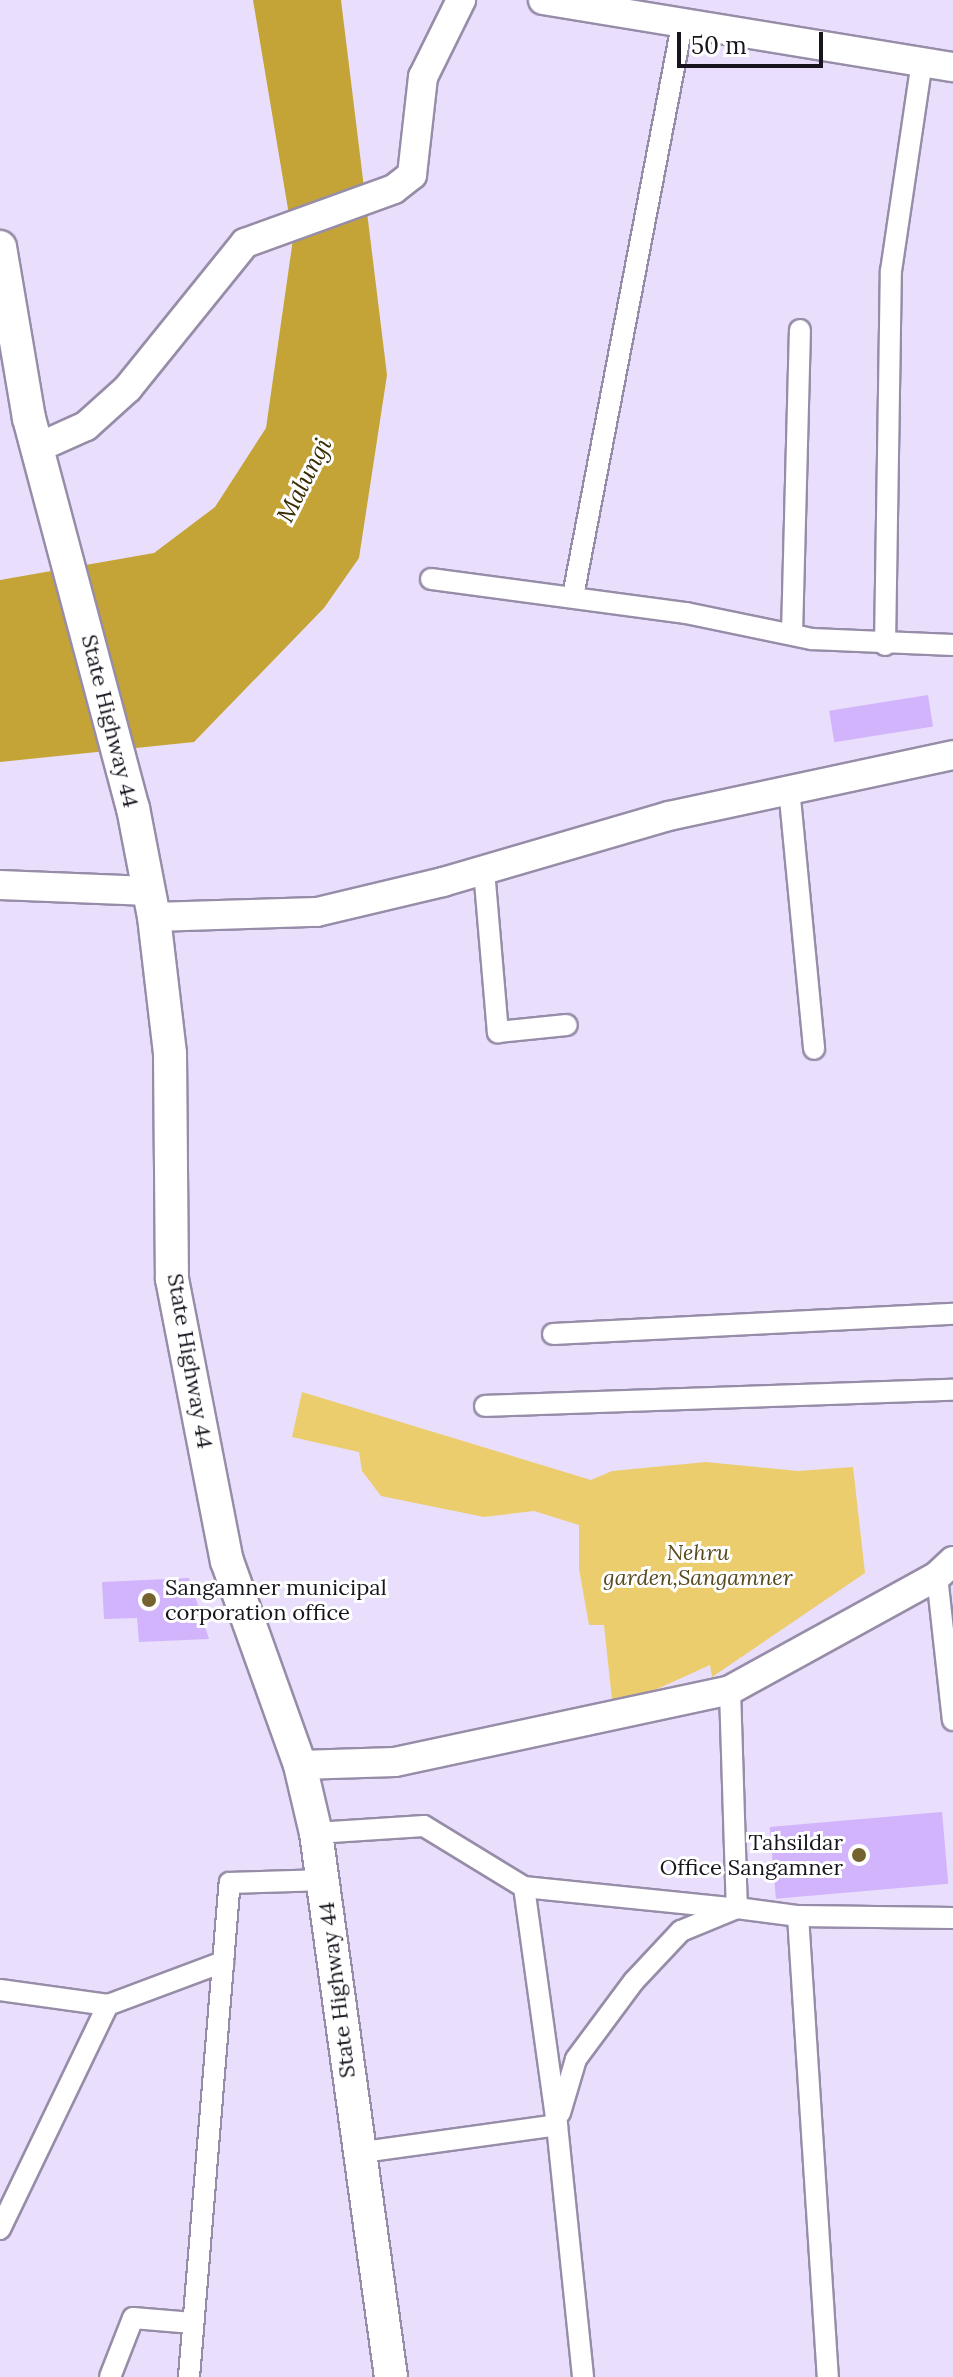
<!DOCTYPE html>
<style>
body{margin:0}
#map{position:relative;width:953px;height:2377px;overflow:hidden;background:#e9defc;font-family:Lora,serif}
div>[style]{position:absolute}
.green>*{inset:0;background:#eccd6e}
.water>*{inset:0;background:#c5a437}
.building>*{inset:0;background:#d1b4fc;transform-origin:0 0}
.roads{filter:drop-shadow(2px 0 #978da8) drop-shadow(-2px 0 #978da8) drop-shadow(0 2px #978da8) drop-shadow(0 -2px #978da8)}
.street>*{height:20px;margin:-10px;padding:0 10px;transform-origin:10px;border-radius:10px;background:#fff}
.secondary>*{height:28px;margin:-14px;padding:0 14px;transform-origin:14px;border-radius:14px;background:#fff}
.primary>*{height:32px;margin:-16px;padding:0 16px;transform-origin:16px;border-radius:16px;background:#fff}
.dots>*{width:22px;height:22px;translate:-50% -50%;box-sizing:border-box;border:4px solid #fff;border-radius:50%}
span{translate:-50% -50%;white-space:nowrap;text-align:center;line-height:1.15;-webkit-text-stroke:6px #fff;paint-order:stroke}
.street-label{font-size:22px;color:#18141e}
.park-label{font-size:22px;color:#594b20;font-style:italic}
.poi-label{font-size:22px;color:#18141e}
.left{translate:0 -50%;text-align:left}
.right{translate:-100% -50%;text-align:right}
.water-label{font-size:24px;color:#382b00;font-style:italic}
.scale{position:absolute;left:677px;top:32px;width:146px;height:36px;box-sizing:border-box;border:4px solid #18141e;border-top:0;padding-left:10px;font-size:24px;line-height:28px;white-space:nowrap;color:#18141e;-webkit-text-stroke:6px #fff;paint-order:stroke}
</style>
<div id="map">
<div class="green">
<div style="clip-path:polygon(302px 1392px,591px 1480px,612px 1471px,706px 1462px,798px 1471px,853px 1467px,865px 1573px,712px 1677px,710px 1665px,613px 1709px,604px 1625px,589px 1625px,579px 1569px,579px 1525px,534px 1511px,484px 1517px,381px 1496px,362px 1471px,359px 1452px,292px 1437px)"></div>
</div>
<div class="water">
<div style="clip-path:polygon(253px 0,341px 0,387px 375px,359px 558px,324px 608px,194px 742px,0 762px,0 580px,154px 553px,215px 507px,266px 428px,293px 239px)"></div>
</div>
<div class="building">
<div style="left:928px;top:695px;width:32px;height:100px;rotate:81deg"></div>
<div style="clip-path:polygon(189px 1578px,209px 1639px,139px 1642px,137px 1618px,104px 1619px,102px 1582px)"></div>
<div style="left:942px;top:1812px;width:72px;height:173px;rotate:85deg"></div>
</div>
<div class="roads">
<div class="street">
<div style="left:431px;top:579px;width:257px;rotate:7.6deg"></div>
<div style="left:686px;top:613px;width:129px;rotate:11.7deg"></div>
<div style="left:812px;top:639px;width:141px;rotate:2.4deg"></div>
<div style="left:573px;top:596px;width:581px;rotate:-79.19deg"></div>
<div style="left:792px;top:634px;width:304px;rotate:-88.5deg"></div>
<div style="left:885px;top:645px;width:374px;rotate:-89.1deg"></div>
<div style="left:891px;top:271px;width:211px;rotate:-81.6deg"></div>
<div style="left:789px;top:788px;width:262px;rotate:84.5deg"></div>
<div style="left:484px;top:870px;width:163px;rotate:85.1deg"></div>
<div style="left:498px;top:1032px;width:69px;rotate:-5.8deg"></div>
<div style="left:553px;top:1334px;width:400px;rotate:-2.9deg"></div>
<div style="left:485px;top:1406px;width:468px;rotate:-2deg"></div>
<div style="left:937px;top:1576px;width:145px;rotate:83.7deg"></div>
<div style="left:730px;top:1690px;width:218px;rotate:88.2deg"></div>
<div style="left:737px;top:1908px;width:62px;rotate:7.5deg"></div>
<div style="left:798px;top:1916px;width:155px;rotate:0.7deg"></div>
<div style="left:316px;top:1833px;width:108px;rotate:-3.7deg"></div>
<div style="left:424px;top:1826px;width:117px;rotate:31.4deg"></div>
<div style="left:524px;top:1887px;width:240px;rotate:82.1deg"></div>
<div style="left:524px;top:1887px;width:206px;rotate:5.8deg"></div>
<div style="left:798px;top:1916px;width:462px;rotate:86.3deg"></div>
<div style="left:0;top:1990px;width:109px;rotate:7.9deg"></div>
<div style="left:560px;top:2113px;width:56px;rotate:-73.5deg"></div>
<div style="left:576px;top:2059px;width:97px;rotate:-53.4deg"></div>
<div style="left:634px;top:1981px;width:69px;rotate:-46.8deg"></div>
<div style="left:681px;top:1931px;width:61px;rotate:-22.3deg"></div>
<div style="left:356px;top:2153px;width:203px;rotate:-7.9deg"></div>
<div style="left:557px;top:2125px;width:253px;rotate:84.1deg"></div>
<div style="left:0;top:2229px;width:249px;rotate:-64.3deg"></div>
<div style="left:108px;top:2005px;width:123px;rotate:-20.5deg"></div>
<div style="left:110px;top:2377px;width:63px;rotate:-68.7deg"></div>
<div style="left:133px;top:2318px;width:60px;rotate:4.8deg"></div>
<div style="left:189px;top:2377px;width:496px;rotate:-85.3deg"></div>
<div style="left:230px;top:1883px;width:94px;rotate:-1.8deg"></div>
</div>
<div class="secondary">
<div style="left:543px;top:0;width:415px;rotate:9.3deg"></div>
<div style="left:37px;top:448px;width:54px;rotate:-24.2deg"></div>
<div style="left:86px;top:426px;width:57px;rotate:-42.1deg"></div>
<div style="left:128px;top:388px;width:186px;rotate:-51.1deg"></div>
<div style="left:245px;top:243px;width:158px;rotate:-19.9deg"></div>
<div style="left:394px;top:189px;width:23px;rotate:-38deg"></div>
<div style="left:412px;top:175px;width:99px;rotate:-83.6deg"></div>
<div style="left:423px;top:77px;width:86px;rotate:-63.7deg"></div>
<div style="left:0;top:885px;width:149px;rotate:2.3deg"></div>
<div style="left:154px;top:917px;width:163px;rotate:-1.8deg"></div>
<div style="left:317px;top:912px;width:130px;rotate:-13.4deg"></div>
<div style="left:443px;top:882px;width:235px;rotate:-16.3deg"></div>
<div style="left:669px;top:816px;width:290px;rotate:-12.1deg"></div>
<div style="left:300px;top:1765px;width:95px;rotate:-1.8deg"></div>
<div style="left:395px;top:1762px;width:343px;rotate:-12.1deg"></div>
<div style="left:730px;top:1690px;width:236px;rotate:-28.8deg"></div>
<div style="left:937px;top:1576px;width:22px;rotate:-43deg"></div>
</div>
<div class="primary">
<div style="left:0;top:247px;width:173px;rotate:80.4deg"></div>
<div style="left:29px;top:418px;width:404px;rotate:75.1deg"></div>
<div style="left:133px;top:808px;width:111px;rotate:79.1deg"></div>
<div style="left:154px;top:917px;width:138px;rotate:83.3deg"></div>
<div style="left:170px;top:1054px;width:225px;rotate:89.5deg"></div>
<div style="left:172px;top:1279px;width:287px;rotate:79deg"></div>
<div style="left:227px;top:1561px;width:217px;rotate:70.3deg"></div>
<div style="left:300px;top:1765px;width:70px;rotate:76.8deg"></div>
<div style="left:316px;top:1833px;width:549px;rotate:82.15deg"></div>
</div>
</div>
<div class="dots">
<div style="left:149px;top:1600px;background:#746331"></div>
<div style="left:859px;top:1855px;background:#746331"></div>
</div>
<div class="street-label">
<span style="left:110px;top:721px;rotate:76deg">State Highway 44</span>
<span style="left:190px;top:1361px;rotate:80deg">State Highway 44</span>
<span style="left:337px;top:1990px;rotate:-97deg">State Highway 44</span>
</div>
<div class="park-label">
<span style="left:698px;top:1565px">Nehru<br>garden,Sangamner</span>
</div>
<div class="poi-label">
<span class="left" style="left:165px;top:1600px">Sangamner municipal<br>corporation office</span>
<span class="right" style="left:843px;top:1855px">Tahsildar<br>Office Sangamner</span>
</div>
<div class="water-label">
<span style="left:304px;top:480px;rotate:-63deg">Malungi</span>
</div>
<div class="scale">50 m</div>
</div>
